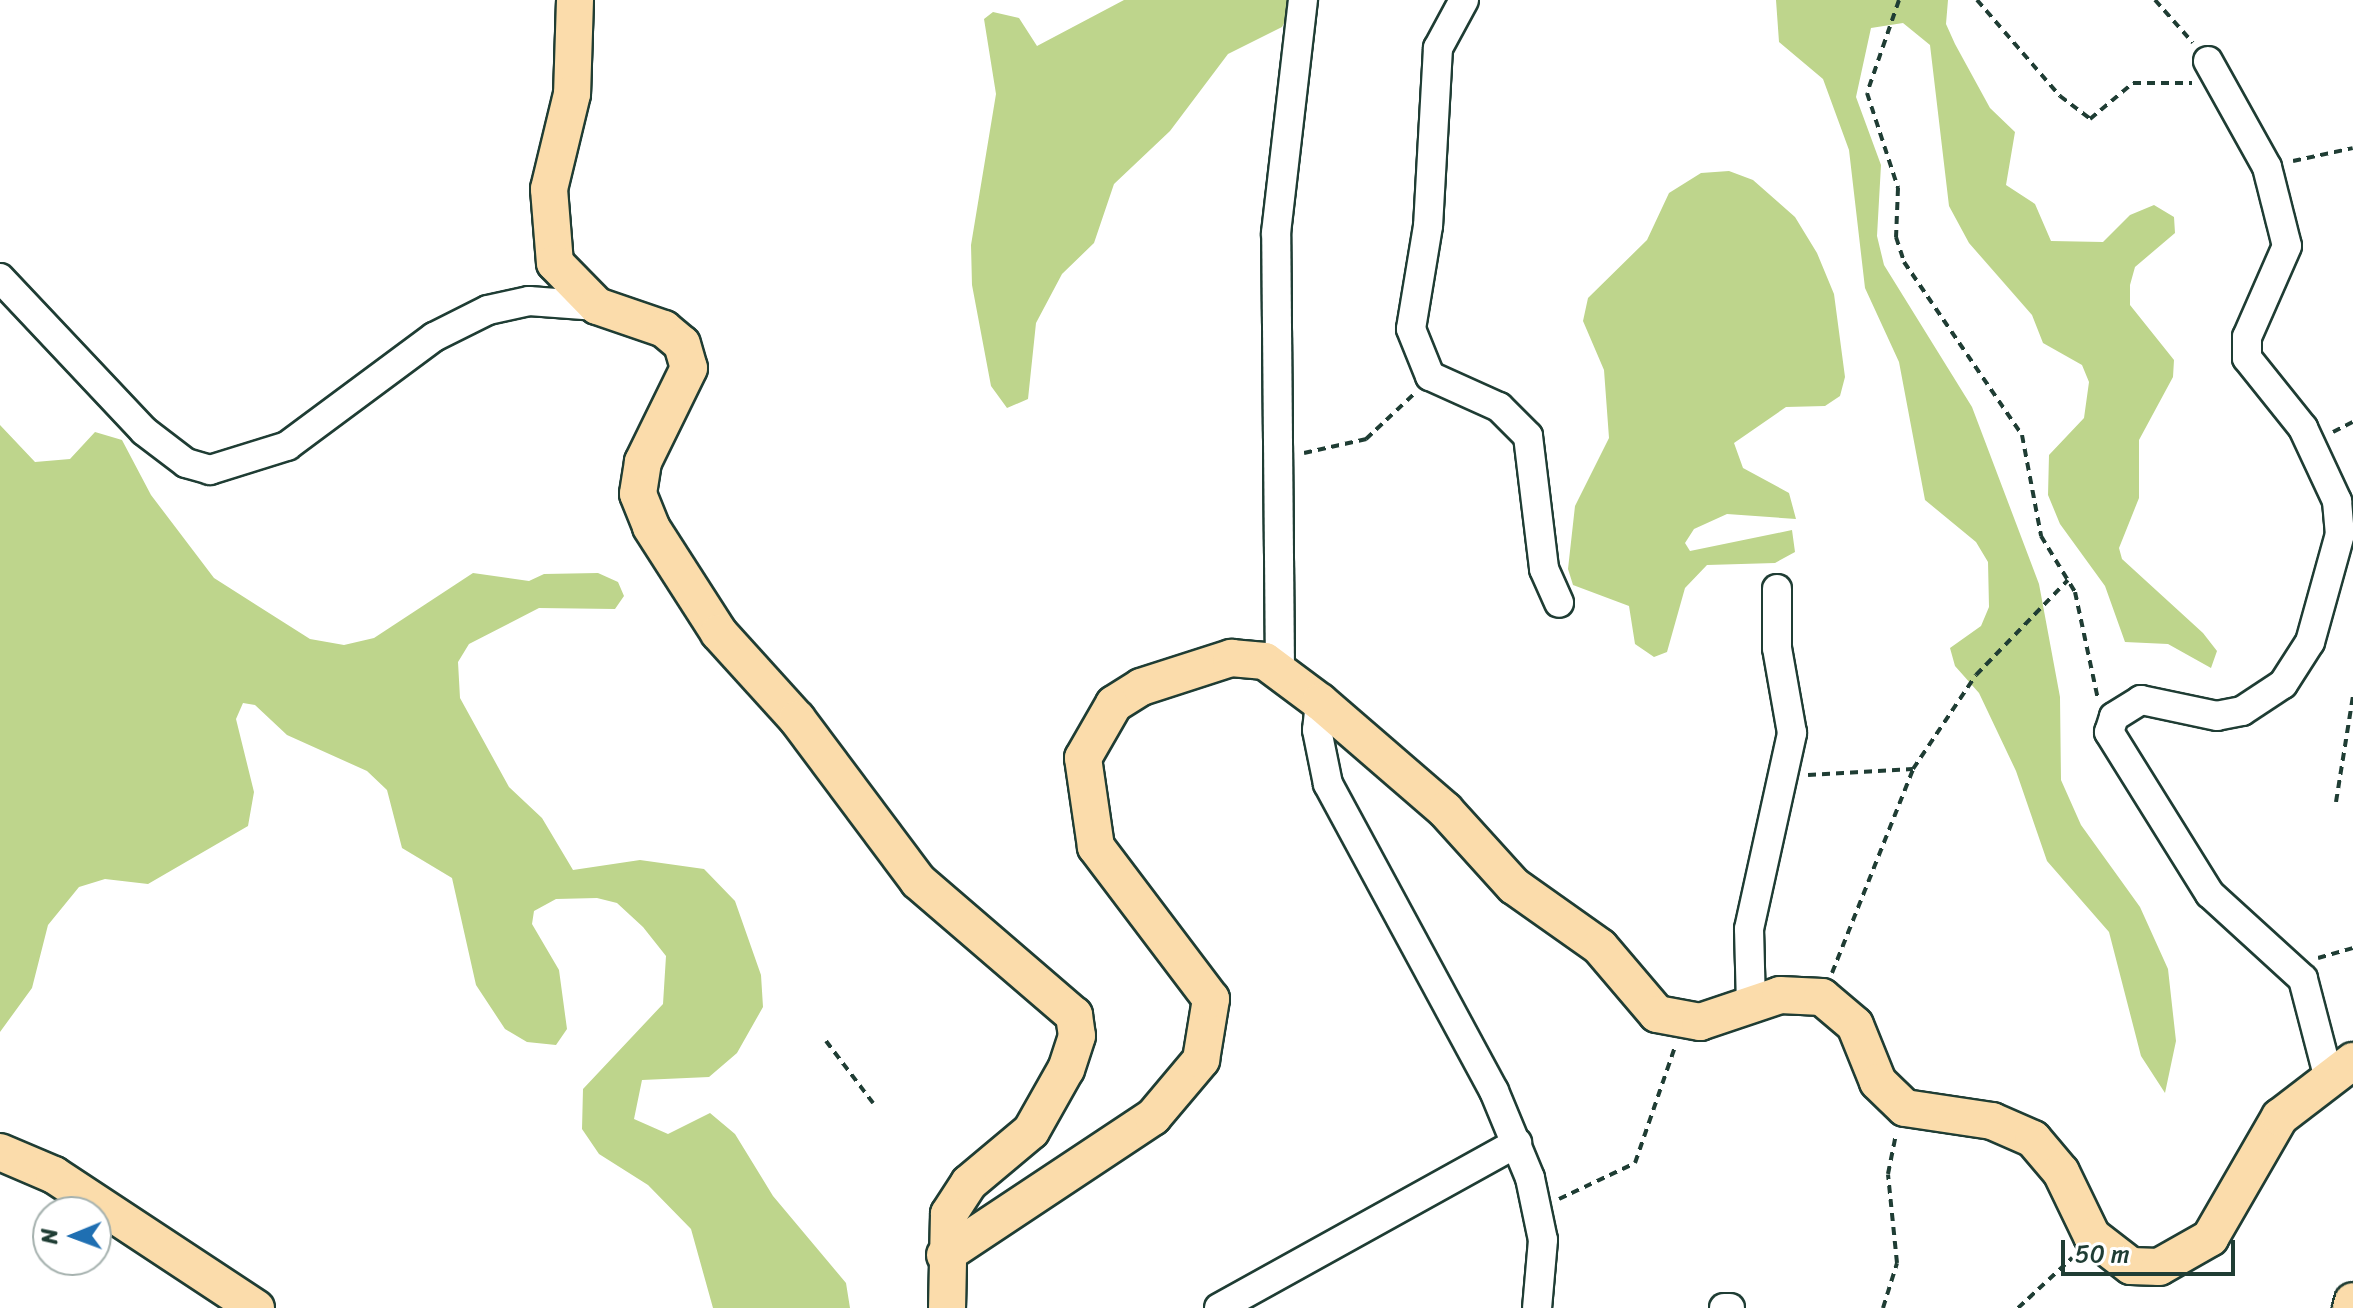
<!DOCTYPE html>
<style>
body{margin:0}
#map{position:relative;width:2353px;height:1308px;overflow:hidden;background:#fff;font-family:Sriracha,sans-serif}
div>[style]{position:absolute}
.green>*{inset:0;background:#bed58c}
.path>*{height:4px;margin-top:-2px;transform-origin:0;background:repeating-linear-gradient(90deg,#1f3d34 0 8px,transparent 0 14px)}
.roads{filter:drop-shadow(2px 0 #1f3d34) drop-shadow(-2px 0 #1f3d34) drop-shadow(0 2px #1f3d34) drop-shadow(0 -2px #1f3d34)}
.minor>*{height:28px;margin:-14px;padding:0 14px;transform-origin:14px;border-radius:14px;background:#fff}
.major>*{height:36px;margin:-18px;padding:0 18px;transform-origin:18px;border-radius:18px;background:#fbdcab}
span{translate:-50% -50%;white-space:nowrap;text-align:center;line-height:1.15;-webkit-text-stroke:6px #fff;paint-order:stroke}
.north{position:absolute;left:32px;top:1196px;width:80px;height:80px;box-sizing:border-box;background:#fff;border:2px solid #a5b1ae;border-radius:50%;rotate:269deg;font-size:22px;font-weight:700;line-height:32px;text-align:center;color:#1f3d34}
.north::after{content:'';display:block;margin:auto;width:28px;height:36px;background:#1f6fb2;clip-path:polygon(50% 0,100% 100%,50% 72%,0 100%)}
.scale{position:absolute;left:2061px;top:1240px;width:174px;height:36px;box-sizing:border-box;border:4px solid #1f3d34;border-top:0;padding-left:10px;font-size:24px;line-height:28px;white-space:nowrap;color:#1f3d34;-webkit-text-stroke:6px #fff;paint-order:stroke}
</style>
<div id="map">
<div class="green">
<div style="clip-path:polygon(1124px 0,1292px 0,1292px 8px,1282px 27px,1228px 54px,1170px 131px,1114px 184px,1094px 243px,1062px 274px,1036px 323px,1028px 399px,1007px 408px,991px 386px,972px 285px,971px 245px,996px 94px,984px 19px,993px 12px,1019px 18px,1037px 46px)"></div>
<div style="clip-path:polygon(1776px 0,1948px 0,1946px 24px,1955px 44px,1990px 108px,2015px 132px,2006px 185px,2035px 204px,2051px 241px,2103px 242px,2130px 215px,2154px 205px,2174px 217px,2175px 233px,2135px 267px,2130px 285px,2130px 305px,2174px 360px,2173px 377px,2139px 440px,2139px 498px,2119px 548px,2122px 559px,2203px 633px,2217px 651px,2211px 668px,2168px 644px,2125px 642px,2105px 586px,2060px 524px,2048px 495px,2049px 455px,2084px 418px,2089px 382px,2082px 365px,2043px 343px,2032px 315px,1969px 243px,1949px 206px,1930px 45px,1903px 23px,1871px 28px,1856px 97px,1881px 165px,1877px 236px,1884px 265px,1972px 407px,2039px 584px,2060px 697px,2061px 780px,2081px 825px,2140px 907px,2168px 969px,2176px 1041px,2165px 1093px,2141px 1056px,2109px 932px,2047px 861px,2016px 771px,1979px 693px,1955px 666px,1950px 648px,1981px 626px,1989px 607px,1988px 562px,1976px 542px,1925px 500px,1899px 362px,1865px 288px,1849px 150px,1823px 79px,1779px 42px)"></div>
<div style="clip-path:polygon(1729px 171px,1753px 180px,1795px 217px,1817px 253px,1834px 294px,1845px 377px,1840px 396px,1825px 406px,1786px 407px,1734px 443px,1743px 468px,1789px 493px,1796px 519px,1727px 514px,1694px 529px,1685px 543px,1690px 551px,1792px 530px,1795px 552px,1775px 563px,1707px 565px,1685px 588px,1667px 652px,1654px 657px,1635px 644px,1629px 606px,1573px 585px,1568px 569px,1575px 506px,1609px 438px,1604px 370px,1583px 321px,1588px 298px,1647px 240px,1669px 193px,1701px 173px)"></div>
<div style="clip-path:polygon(0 425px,35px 462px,70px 459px,95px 432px,122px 440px,151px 495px,214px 578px,310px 639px,344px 645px,374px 638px,473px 573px,529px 581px,544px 574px,598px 573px,618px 582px,624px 596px,615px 609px,539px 608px,469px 644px,458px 662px,460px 698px,509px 787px,542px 818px,573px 870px,640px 860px,704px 869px,735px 901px,761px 975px,763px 1007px,737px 1053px,709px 1077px,642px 1080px,634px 1119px,668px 1134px,710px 1113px,735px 1134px,773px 1196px,846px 1283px,850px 1308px,713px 1308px,691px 1229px,648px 1185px,599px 1154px,582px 1129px,583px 1089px,663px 1004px,666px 956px,643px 927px,617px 903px,597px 898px,556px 899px,534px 911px,532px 924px,559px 970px,567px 1029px,556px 1045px,527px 1042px,505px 1029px,476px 985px,452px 878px,402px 848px,387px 790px,367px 771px,287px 735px,255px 705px,243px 703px,236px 719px,254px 792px,248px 826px,148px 884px,105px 879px,79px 887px,48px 925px,32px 988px,0 1032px)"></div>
</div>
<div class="path">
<div style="left:1899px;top:0;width:98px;rotate:109deg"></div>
<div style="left:1867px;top:93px;width:100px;rotate:71.9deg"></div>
<div style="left:1898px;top:188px;width:49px;rotate:92.3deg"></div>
<div style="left:1896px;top:237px;width:26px;rotate:72deg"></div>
<div style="left:1904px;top:262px;width:209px;rotate:55.7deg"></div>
<div style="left:2022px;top:435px;width:103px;rotate:79.3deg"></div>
<div style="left:2041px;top:536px;width:66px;rotate:58.7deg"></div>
<div style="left:2075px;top:592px;width:109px;rotate:77.9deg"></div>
<div style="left:1977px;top:0;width:127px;rotate:49.2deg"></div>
<div style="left:2060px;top:96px;width:38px;rotate:37deg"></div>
<div style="left:2090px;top:119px;width:56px;rotate:-39.9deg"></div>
<div style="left:2133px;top:83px;width:59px"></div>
<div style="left:2155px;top:0;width:57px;rotate:48.5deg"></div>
<div style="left:2293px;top:161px;width:61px;rotate:-12.2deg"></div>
<div style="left:2333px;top:432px;width:22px;rotate:-27deg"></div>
<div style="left:1304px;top:453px;width:64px;rotate:-12.7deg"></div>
<div style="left:1366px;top:439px;width:67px;rotate:-43.2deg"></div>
<div style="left:1808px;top:775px;width:105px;rotate:-3.3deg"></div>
<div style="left:2336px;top:802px;width:107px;rotate:-80.9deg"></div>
<div style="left:2318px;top:958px;width:36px;rotate:-16deg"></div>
<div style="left:1832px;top:973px;width:219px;rotate:-68.3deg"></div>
<div style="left:1913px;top:769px;width:113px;rotate:-56.2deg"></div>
<div style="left:1976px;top:675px;width:132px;rotate:-45.9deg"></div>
<div style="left:826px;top:1041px;width:78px;rotate:52.8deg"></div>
<div style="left:1559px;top:1199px;width:84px;rotate:-25.3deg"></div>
<div style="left:1635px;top:1163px;width:123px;rotate:-71deg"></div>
<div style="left:1883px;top:1308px;width:47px;rotate:-72.7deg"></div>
<div style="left:1897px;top:1263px;width:89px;rotate:-95.8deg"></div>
<div style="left:1888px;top:1174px;width:41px;rotate:-78.7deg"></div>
<div style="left:2018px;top:1308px;width:74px;rotate:-42.8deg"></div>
</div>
<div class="roads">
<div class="minor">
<div style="left:1464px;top:0;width:55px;rotate:118.4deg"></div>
<div style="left:1438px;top:48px;width:178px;rotate:93.2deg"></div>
<div style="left:1428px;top:226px;width:104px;rotate:99.4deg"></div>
<div style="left:1411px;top:329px;width:51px;rotate:68deg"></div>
<div style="left:1430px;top:376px;width:76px;rotate:24.2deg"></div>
<div style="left:1499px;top:407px;width:41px;rotate:45deg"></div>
<div style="left:1528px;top:436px;width:134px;rotate:83.1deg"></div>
<div style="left:1544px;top:569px;width:37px;rotate:66deg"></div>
<div style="left:2208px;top:61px;width:121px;rotate:60.9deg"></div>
<div style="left:2267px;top:167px;width:81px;rotate:75.8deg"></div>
<div style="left:2287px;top:246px;width:99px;rotate:113.7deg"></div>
<div style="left:2247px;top:337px;width:21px;rotate:90deg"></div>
<div style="left:2247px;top:358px;width:90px;rotate:51.3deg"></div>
<div style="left:2303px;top:428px;width:81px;rotate:65deg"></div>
<div style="left:2337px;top:501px;width:33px;rotate:85deg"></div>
<div style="left:2340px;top:534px;width:112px;rotate:105.5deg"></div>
<div style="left:2310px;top:642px;width:50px;rotate:122.7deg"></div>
<div style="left:2283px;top:684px;width:49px;rotate:146.6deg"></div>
<div style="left:2242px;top:711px;width:25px;rotate:169deg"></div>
<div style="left:2217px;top:716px;width:78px;rotate:-168.1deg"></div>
<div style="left:2141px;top:700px;width:32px;rotate:148deg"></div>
<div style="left:2114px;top:717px;width:16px;rotate:108deg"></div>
<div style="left:2109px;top:732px;width:191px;rotate:58.1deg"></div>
<div style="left:2210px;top:894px;width:126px;rotate:42.4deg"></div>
<div style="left:2303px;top:979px;width:99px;rotate:75.4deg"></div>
<div style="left:0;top:278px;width:210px;rotate:46.7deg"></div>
<div style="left:144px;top:431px;width:53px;rotate:37.3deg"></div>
<div style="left:186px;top:463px;width:25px;rotate:16deg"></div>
<div style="left:210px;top:470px;width:81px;rotate:-17.3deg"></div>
<div style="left:287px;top:446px;width:183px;rotate:-36.6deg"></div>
<div style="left:434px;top:337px;width:60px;rotate:-26.6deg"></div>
<div style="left:488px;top:310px;width:42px;rotate:-12.4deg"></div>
<div style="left:529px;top:301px;width:68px;rotate:4.2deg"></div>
<div style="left:1280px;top:670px;width:437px;rotate:-90.5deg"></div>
<div style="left:1276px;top:233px;width:235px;rotate:-83.4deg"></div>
<div style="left:1320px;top:702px;width:28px;rotate:96deg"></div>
<div style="left:1317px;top:730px;width:55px;rotate:78.5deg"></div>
<div style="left:1328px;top:784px;width:349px;rotate:61.6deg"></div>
<div style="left:1494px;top:1091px;width:94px;rotate:67.5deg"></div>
<div style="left:1530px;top:1178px;width:63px;rotate:78.2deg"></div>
<div style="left:1543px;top:1240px;width:68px;rotate:95deg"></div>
<div style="left:1751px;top:1005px;width:76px;rotate:-91.5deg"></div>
<div style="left:1749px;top:929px;width:201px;rotate:-77.6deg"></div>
<div style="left:1792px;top:733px;width:86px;rotate:-100deg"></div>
<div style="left:1777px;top:648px;width:59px;rotate:-90deg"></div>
<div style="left:1219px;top:1308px;width:341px;rotate:-29deg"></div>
<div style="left:1724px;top:1308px;width:6px"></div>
</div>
<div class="major">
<div style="left:575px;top:0;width:94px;rotate:91.8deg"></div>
<div style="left:572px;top:94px;width:98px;rotate:103.6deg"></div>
<div style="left:549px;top:189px;width:74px;rotate:85.4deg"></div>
<div style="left:555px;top:263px;width:60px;rotate:45.7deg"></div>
<div style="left:597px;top:306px;width:71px;rotate:18.9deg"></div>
<div style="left:664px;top:329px;width:23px;rotate:40deg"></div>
<div style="left:682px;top:344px;width:25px;rotate:74deg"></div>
<div style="left:689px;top:368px;width:105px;rotate:116.1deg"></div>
<div style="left:643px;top:462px;width:32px;rotate:99deg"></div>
<div style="left:638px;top:494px;width:35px;rotate:68deg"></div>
<div style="left:651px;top:527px;width:126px;rotate:57.3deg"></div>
<div style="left:719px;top:633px;width:116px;rotate:47.8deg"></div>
<div style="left:797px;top:719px;width:202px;rotate:53.2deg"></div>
<div style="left:918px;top:881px;width:206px;rotate:40.7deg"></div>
<div style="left:1074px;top:1015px;width:21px;rotate:82deg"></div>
<div style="left:1077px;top:1036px;width:35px;rotate:108deg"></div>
<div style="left:1066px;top:1069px;width:71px;rotate:119.4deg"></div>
<div style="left:1031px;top:1131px;width:81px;rotate:140deg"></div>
<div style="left:969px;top:1183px;width:37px;rotate:123deg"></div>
<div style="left:949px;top:1214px;width:94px;rotate:91.2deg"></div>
<div style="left:0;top:1152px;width:59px;rotate:23.1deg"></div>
<div style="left:54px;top:1175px;width:242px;rotate:33.4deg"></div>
<div style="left:945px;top:1255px;width:250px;rotate:-33.6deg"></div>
<div style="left:1153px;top:1117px;width:75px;rotate:-49.9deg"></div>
<div style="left:1201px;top:1060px;width:62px;rotate:-80.7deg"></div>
<div style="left:1211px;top:999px;width:191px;rotate:-127.1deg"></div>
<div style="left:1096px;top:847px;width:90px;rotate:-98.3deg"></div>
<div style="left:1083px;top:758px;width:62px;rotate:-60.1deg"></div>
<div style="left:1114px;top:704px;width:32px;rotate:-32deg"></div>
<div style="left:1141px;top:687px;width:95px;rotate:-17.9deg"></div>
<div style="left:1231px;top:658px;width:34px;rotate:5deg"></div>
<div style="left:1265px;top:661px;width:69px;rotate:36.7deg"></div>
<div style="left:1320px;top:702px;width:165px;rotate:40.8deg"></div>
<div style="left:1445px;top:810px;width:103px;rotate:47.8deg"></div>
<div style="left:1514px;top:886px;width:105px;rotate:35.3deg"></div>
<div style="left:1600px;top:947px;width:88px;rotate:49.6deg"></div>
<div style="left:1657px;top:1014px;width:44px;rotate:10.5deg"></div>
<div style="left:1700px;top:1022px;width:84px;rotate:-18.6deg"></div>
<div style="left:1780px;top:995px;width:42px;rotate:2.7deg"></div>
<div style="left:1822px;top:997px;width:43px;rotate:40.3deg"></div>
<div style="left:1855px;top:1025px;width:61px;rotate:68deg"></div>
<div style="left:1878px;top:1082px;width:37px;rotate:44deg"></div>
<div style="left:1905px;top:1108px;width:88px;rotate:8.5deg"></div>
<div style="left:1992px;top:1121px;width:45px;rotate:23.7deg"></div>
<div style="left:2033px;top:1139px;width:43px;rotate:49.7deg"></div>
<div style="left:2061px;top:1172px;width:71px;rotate:64.2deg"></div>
<div style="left:2092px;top:1236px;width:49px;rotate:37.6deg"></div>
<div style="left:2131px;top:1266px;width:28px;rotate:2deg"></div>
<div style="left:2159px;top:1267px;width:59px;rotate:-29.6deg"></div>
<div style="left:2210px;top:1238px;width:140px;rotate:-60deg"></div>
<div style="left:2280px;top:1117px;width:92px;rotate:-37.5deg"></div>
<div style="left:2351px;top:1308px;width:7px;rotate:-74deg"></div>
</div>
</div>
<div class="north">N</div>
<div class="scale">50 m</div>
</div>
